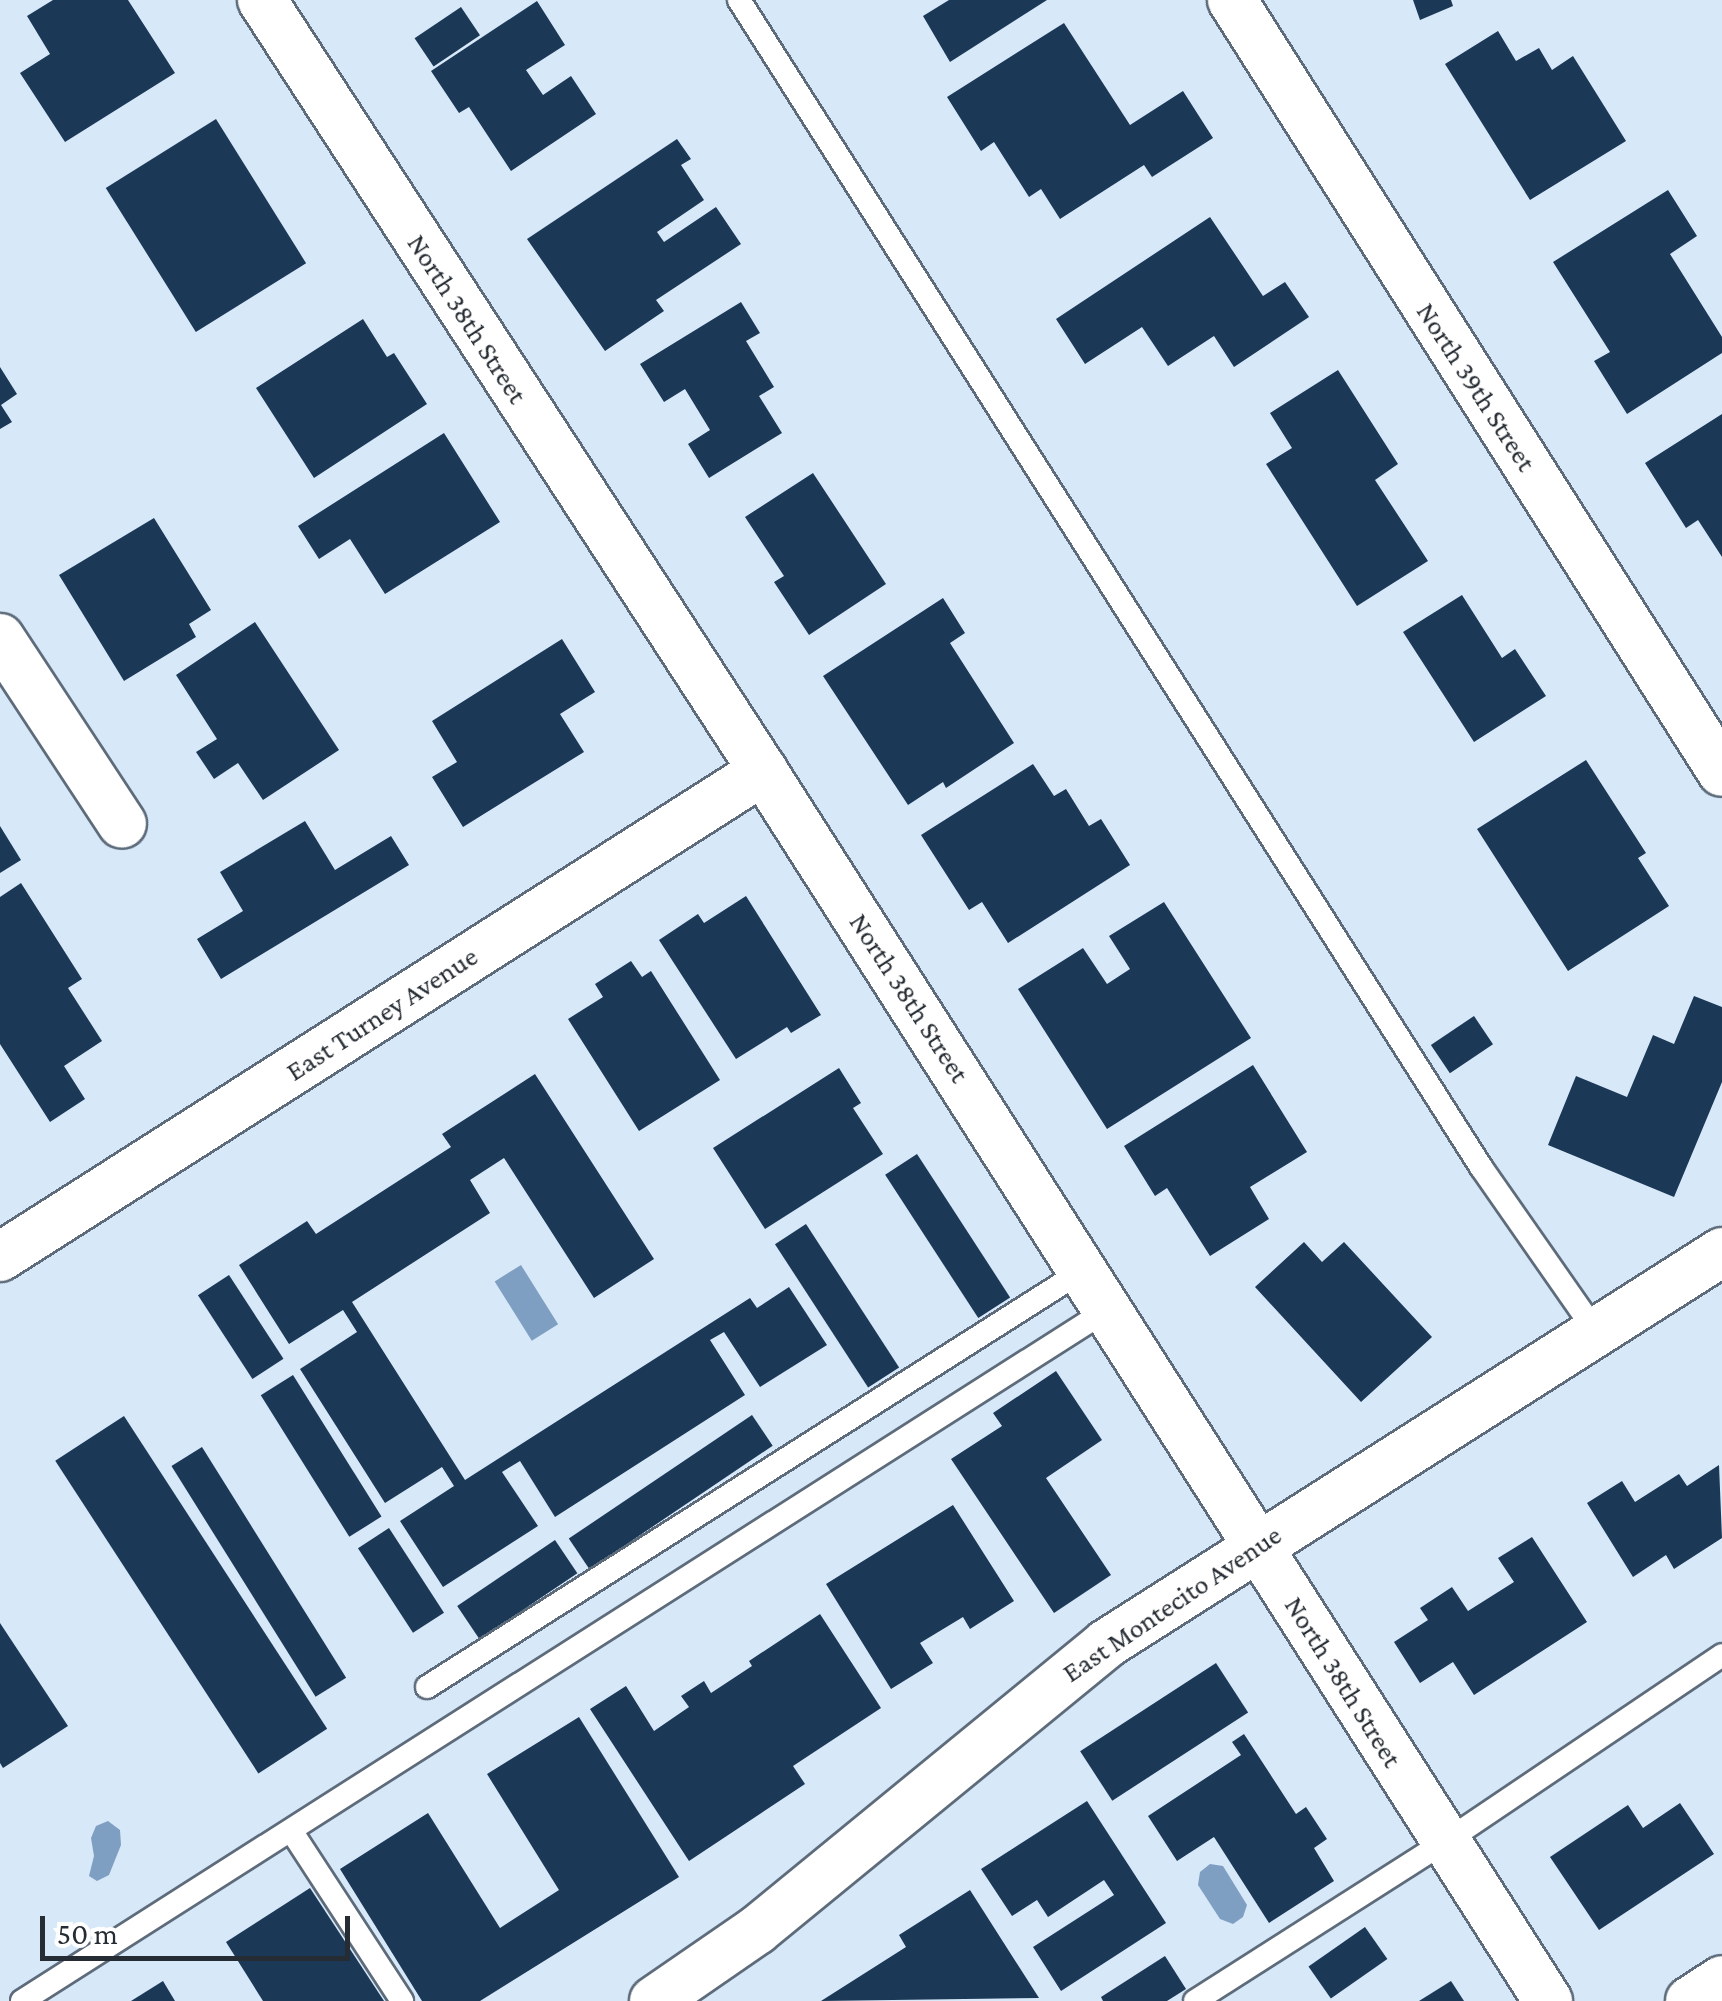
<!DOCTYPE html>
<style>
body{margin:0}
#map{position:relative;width:1722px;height:2001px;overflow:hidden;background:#d7e8f9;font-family:"Crimson Pro",serif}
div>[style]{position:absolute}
.water>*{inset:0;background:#7e9fc2;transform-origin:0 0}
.building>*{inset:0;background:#1b3956;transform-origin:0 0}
.roads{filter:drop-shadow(2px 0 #5d6b7a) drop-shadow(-2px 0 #5d6b7a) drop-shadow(0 2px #5d6b7a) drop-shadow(0 -2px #5d6b7a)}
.lane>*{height:22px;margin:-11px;padding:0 11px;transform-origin:11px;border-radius:11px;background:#fff}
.street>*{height:48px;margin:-24px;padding:0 24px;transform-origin:24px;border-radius:24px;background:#fff}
span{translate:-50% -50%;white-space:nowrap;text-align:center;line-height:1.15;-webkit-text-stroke:10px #fff;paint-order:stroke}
.street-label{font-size:28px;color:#262c33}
.scale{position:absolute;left:40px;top:1916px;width:310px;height:45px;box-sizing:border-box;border:5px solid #262c33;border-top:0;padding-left:12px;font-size:30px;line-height:35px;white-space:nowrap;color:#262c33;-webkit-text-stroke:8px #fff;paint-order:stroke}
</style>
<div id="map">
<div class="water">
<div style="left:521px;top:1265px;width:70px;height:31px;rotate:58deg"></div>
<div style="clip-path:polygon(108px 1821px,120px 1830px,121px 1845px,109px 1875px,97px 1881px,89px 1876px,94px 1856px,91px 1838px,96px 1826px)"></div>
<div style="clip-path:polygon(1210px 1864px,1223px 1866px,1247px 1905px,1243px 1917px,1233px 1924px,1220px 1919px,1198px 1885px,1200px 1872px)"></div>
</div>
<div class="building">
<div style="clip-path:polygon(53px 0,128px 0,175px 73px,65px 142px,20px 73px,50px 54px,27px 16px)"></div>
<div style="clip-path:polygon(949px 0,1047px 0,950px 62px,923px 16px)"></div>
<div style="clip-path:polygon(1413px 0,1451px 0,1453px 6px,1420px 20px)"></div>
<div style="clip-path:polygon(537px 1px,565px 45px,526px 70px,543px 95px,571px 76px,596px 114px,511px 171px,469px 107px,459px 113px,431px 71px)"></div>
<div style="left:461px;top:7px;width:34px;height:56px;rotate:56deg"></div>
<div style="clip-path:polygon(1064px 23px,1130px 125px,1183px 91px,1213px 138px,1152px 177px,1144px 165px,1060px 219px,1041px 189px,1029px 197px,994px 142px,981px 151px,947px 97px)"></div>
<div style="clip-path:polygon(1498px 31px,1516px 61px,1539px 48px,1552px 70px,1573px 56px,1626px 141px,1530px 200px,1445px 64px)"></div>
<div style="left:216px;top:119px;width:170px;height:130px;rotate:58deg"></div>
<div style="clip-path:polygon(677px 139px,691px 159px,681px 165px,704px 200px,657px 232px,664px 242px,716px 207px,741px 244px,656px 300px,664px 311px,605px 351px,527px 239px)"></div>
<div style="clip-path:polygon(1668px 190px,1697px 236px,1670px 254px,1722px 337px,1722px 353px,1627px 414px,1594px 361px,1610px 352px,1553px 262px)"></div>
<div style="clip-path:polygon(1210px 217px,1263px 296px,1285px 282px,1309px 317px,1234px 367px,1214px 336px,1168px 366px,1142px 327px,1085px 364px,1056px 319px)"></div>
<div style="clip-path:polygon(741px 302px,760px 333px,746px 341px,774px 387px,759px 396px,782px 433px,709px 478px,688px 444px,710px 430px,685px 389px,664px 402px,640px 364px)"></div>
<div style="clip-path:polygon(363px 319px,387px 357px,394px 353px,427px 404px,314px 478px,256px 388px)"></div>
<div style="clip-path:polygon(0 367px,17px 394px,1px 405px,12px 422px,0 429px)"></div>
<div style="clip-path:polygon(1338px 370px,1398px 464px,1375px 480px,1428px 561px,1357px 606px,1266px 464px,1292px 448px,1270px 413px)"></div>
<div style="clip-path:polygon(1722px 414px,1722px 557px,1698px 520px,1686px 528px,1645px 463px)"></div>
<div style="clip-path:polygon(444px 433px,500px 522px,385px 594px,350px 539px,319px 559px,298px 526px)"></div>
<div style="clip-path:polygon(813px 473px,886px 584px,809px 635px,774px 582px,784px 576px,745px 517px)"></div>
<div style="clip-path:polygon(154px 518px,211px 610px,189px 624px,196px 637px,124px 681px,59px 575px)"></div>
<div style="clip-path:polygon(1462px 595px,1502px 658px,1515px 649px,1546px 696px,1474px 742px,1403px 632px)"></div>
<div style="clip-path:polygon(943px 598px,965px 633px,950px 643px,1014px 743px,946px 788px,943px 782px,908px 805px,823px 676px)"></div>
<div style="clip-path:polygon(255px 622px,339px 750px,263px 800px,238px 763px,214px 779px,196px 752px,217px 739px,176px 675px)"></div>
<div style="clip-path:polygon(562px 639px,595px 692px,560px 714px,584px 752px,463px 827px,432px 777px,457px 762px,432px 721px)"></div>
<div style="clip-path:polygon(1586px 760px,1646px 853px,1638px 858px,1669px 906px,1568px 971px,1477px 829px)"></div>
<div style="clip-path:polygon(1033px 764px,1054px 796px,1066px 789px,1089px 826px,1101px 819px,1130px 865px,1008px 943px,982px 902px,969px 910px,921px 835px)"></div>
<div style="clip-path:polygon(305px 821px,335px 870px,391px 836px,409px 865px,221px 979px,197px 939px,243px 911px,220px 872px)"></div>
<div style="clip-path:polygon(0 826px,21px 860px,0 873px)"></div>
<div style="clip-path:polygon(21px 883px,82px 979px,68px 988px,102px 1041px,64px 1066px,85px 1099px,50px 1122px,0 1044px,0 897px)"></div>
<div style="clip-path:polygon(746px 896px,821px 1015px,791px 1033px,787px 1027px,736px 1059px,659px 940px,698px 914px,704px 923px)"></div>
<div style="clip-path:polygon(1164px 902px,1251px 1038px,1107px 1129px,1018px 989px,1083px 948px,1107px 984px,1130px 969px,1109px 936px)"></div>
<div style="clip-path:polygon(631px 961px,642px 977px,651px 971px,720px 1080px,639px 1131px,568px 1019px,603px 997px,595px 984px)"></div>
<div style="clip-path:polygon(1694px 996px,1722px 1007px,1722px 1082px,1674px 1197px,1548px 1145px,1576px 1076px,1627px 1097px,1653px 1035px,1674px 1044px)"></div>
<div style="left:1474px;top:1016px;width:34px;height:52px;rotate:56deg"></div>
<div style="clip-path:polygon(1253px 1065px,1307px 1152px,1250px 1187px,1269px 1219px,1210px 1256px,1167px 1188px,1155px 1196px,1124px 1146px)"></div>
<div style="clip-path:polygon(839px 1068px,861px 1103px,853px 1108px,883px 1154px,765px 1229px,713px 1148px)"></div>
<div style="clip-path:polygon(535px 1074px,654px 1259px,594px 1298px,504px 1158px,470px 1180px,490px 1213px,352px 1302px,465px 1480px,750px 1298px,757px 1308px,789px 1287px,827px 1345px,760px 1387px,724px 1332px,710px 1340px,745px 1395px,555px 1517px,520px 1461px,502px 1472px,538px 1526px,443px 1587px,400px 1521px,454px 1486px,442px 1467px,385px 1503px,300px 1369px,357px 1332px,343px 1310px,289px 1344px,239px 1265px,307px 1221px,316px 1234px,451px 1147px,442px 1134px)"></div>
<div style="left:917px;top:1154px;width:171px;height:38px;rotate:57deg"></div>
<div style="left:806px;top:1224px;width:171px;height:37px;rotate:57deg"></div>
<div style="clip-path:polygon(1304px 1242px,1322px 1262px,1344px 1242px,1432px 1337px,1361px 1402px,1255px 1287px)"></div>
<div style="left:229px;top:1275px;width:100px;height:37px;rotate:57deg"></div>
<div style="clip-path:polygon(1056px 1371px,1102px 1440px,1046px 1478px,1111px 1575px,1054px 1613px,951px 1459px,1002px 1426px,993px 1413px)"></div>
<div style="left:293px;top:1375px;width:167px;height:38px;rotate:58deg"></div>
<div style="left:752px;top:1415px;width:37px;height:221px;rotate:56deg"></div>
<div style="left:124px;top:1416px;width:373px;height:82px;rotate:57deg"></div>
<div style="left:202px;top:1447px;width:272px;height:36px;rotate:58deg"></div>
<div style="clip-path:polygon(1719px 1465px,1722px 1538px,1674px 1569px,1666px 1555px,1633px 1577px,1587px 1503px,1622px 1481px,1635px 1502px,1679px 1474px,1687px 1486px)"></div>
<div style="clip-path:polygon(953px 1505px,1014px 1601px,970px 1629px,963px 1617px,920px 1643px,933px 1663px,891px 1689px,826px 1584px)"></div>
<div style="left:389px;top:1528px;width:101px;height:37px;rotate:57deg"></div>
<div style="clip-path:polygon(1532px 1537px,1587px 1622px,1474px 1695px,1453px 1662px,1420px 1683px,1394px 1642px,1428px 1620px,1420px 1608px,1452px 1587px,1468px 1611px,1514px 1582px,1498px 1558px)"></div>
<div style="left:555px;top:1540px;width:40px;height:118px;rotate:56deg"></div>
<div style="clip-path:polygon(820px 1614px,881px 1708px,793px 1766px,805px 1784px,689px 1861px,590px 1709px,626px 1686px,654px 1731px,689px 1707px,681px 1696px,704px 1681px,711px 1693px,752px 1666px,749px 1661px)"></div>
<div style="clip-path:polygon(0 1623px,68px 1726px,3px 1768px,0 1763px)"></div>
<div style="left:1216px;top:1663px;width:59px;height:162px;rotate:57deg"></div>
<div style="clip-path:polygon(579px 1717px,679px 1877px,480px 2001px,422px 2001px,340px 1869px,428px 1813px,500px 1928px,559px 1890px,487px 1774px)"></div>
<div style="clip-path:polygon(1244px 1734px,1296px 1814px,1306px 1807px,1327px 1839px,1314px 1848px,1334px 1881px,1269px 1923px,1214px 1837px,1177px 1861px,1148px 1816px,1241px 1755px,1232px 1742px)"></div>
<div style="clip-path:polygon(1087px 1801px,1166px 1923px,1061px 1991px,1033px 1947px,1114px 1895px,1104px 1880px,1048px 1917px,1037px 1900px,1012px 1916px,981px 1869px)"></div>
<div style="clip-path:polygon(1680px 1803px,1714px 1854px,1599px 1930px,1550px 1857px,1628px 1805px,1643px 1828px)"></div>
<div style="clip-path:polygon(310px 1888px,384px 2001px,263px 2001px,226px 1942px)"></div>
<div style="clip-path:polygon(970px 1890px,1039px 1998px,821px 2001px,906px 1947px,899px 1935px)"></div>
<div style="left:1365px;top:1927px;width:39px;height:69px;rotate:55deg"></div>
<div style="clip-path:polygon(1165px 1956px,1186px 1989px,1167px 2001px,1103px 2001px,1101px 1997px)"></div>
<div style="clip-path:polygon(163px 1981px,175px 2001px,131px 2001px)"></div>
<div style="clip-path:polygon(1451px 1981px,1464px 2001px,1419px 2001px)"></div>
</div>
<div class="roads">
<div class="lane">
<div style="left:739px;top:0;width:1383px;rotate:57.55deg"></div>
<div style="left:1481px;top:1167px;width:201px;rotate:55.1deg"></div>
<div style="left:427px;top:1687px;width:776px;rotate:-32.42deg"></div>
<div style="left:292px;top:1832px;width:202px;rotate:56.9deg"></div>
<div style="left:22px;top:2001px;width:1286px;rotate:-32.49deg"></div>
<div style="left:1195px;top:2001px;width:296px;rotate:-32.5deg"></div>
<div style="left:1445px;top:1842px;width:334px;rotate:-34deg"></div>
</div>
<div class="street">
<div style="left:262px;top:0;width:919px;rotate:56.98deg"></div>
<div style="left:763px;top:771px;width:1459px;rotate:57.45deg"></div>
<div style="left:1232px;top:0;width:914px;rotate:57.6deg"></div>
<div style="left:0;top:638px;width:222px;rotate:56.7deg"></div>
<div style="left:0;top:1257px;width:905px;rotate:-32.5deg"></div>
<div style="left:654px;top:2001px;width:125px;rotate:-34.6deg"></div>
<div style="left:757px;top:1930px;width:451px;rotate:-39.3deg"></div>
<div style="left:1106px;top:1644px;width:730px;rotate:-32.47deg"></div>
<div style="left:1690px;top:2001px;width:38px;rotate:-33deg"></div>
</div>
</div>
<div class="street-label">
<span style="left:467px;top:319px;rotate:57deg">North 38th Street</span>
<span style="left:1476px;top:387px;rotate:57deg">North 39th Street</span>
<span style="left:909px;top:998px;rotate:57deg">North 38th Street</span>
<span style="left:382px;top:1014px;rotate:-33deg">East Turney Avenue</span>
<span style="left:1172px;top:1604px;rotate:-34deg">East Montecito Avenue</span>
<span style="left:1343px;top:1682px;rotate:58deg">North 38th Street</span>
</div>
<div class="scale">50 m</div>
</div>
